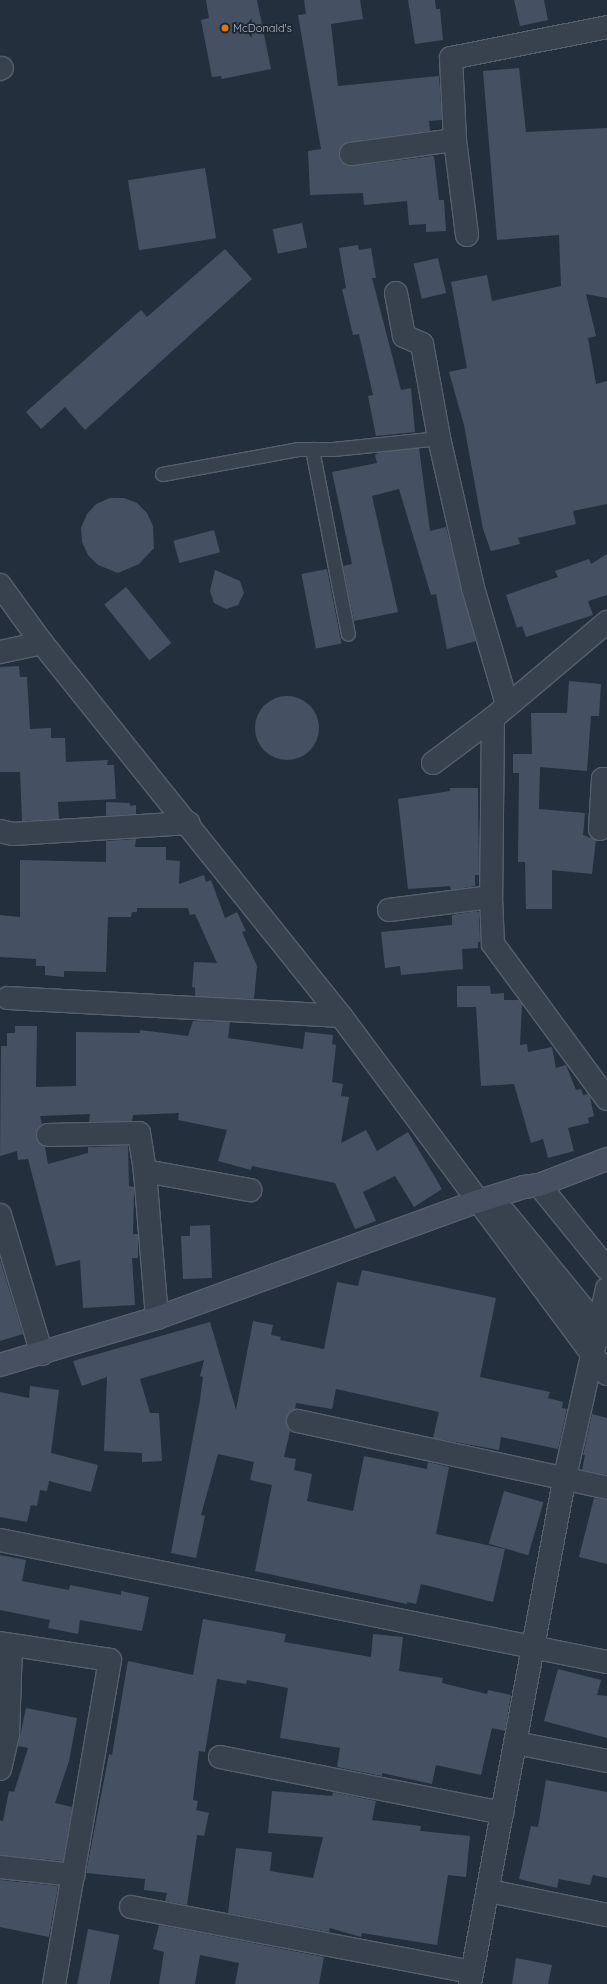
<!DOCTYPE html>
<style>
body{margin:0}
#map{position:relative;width:607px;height:1984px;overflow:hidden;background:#242f3e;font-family:Quicksand,sans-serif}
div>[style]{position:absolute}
.building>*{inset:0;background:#455162;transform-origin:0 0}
.round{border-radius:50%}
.roads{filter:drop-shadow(1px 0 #565f6c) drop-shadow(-1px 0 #565f6c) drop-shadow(0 1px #565f6c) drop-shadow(0 -1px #565f6c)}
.lane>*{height:13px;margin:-6.5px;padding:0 6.5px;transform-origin:6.5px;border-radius:6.5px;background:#38414e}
.street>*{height:22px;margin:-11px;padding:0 11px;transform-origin:11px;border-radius:11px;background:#38414e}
.secondary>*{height:22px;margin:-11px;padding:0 11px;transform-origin:11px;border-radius:11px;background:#465061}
.dots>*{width:11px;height:11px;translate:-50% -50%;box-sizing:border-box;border:2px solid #1d2633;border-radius:50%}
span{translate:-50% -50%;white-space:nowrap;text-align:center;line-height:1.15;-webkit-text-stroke:4px #1d2633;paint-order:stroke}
.poi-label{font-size:11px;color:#b4bcc9}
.left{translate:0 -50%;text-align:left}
</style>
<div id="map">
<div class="building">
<div style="clip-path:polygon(206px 0,257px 0,271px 69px,222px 79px,221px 76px,212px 77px,201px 20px,209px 18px)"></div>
<div style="clip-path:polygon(304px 0,360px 0,363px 19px,331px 24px,338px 86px,439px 76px,442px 120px,429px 121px,430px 131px,349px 142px,340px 149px,339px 155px,341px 162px,352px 166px,434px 156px,439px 200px,444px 200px,446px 231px,426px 232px,426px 224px,409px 225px,407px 201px,364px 205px,363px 193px,310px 195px,308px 151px,321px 149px,298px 15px,306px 14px)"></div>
<div style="clip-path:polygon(408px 0,435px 0,436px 9px,440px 9px,443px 40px,415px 44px)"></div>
<div style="clip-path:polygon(514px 0,544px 0,548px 20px,520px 26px)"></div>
<div style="clip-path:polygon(519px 68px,526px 132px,607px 128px,607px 298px,586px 294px,596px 336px,588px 338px,596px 384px,607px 381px,607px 504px,573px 511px,576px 524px,518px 538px,520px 544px,491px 551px,483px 529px,464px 425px,449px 372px,467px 368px,451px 282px,487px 275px,492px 301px,561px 286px,559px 235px,497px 240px,483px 71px)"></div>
<div style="left:205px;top:168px;width:71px;height:78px;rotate:81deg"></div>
<div style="left:302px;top:223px;width:25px;height:30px;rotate:78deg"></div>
<div style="clip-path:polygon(358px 245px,359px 250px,371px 248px,376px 278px,372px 278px,401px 390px,411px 388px,415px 432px,376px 436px,368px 396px,373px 395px,359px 334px,353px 335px,342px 289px,346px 288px,339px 248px)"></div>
<div style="clip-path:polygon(225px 249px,252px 279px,85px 430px,65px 407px,41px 429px,26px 412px,141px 310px,147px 317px)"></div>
<div style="left:438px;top:258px;width:36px;height:25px;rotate:77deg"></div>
<div style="clip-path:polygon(419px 448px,430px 531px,446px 527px,476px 641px,447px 649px,436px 594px,431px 595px,399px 489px,372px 496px,398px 612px,354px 621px,343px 566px,352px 564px,332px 472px,377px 463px,375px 455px,380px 452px)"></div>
<div style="clip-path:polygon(110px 498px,124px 498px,137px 503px,147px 513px,153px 526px,154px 548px,139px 564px,118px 573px,98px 565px,88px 555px,82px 542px,81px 528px,87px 514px,96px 504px)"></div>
<div style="left:214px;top:530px;width:23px;height:42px;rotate:75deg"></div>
<div style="clip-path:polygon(607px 554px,607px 595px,588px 601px,593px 615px,526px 637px,522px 626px,517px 628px,506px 595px,558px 577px,555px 571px,589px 559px,591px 564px)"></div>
<div style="left:327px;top:569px;width:76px;height:26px;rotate:79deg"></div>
<div style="clip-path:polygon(215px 570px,240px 581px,244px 593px,238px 605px,226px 609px,214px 603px,210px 591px)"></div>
<div style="left:126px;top:587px;width:72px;height:28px;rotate:51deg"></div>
<div style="clip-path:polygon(19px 666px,20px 677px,27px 677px,30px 729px,51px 728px,51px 738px,65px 738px,66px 762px,108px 760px,107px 765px,114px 765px,116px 799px,58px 802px,59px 819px,22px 821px,20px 772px,0 772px,0 667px)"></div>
<div style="clip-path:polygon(569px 681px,601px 684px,599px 716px,591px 716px,587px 771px,540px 767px,539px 809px,585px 813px,583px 835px,596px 840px,592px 874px,552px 870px,552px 909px,526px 909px,525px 862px,518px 862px,519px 773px,513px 773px,513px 754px,532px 754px,531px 713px,567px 713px)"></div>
<div class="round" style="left:255px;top:696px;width:64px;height:64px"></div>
<div style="clip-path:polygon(450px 788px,478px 788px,479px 875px,475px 875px,475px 886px,451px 890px,450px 886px,408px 889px,398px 799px,450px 791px)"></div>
<div style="clip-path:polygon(106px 802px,130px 803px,130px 806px,136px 805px,136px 814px,106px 816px)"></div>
<div style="clip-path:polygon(136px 839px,135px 847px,166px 847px,166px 860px,180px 861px,179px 884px,204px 875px,206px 882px,211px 880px,225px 918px,237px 912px,246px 931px,242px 932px,257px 966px,254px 999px,195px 996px,195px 988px,192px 987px,194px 962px,217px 963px,195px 914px,190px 915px,188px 908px,137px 908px,137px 912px,132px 912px,131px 917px,108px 917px,106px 972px,64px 971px,64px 977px,45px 975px,45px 966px,36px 966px,36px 959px,0 957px,0 915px,20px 917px,20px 860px,106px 862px,106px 841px)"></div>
<div style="clip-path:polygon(477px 911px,479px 913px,480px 942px,478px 942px,478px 948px,462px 949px,463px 969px,401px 975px,400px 966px,385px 968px,381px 932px,452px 925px,452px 915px)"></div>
<div style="clip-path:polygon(457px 986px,490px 986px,491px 994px,504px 993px,504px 1000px,519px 1000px,522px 1004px,520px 1045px,527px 1044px,528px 1052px,552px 1047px,556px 1068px,566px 1065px,576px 1090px,581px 1089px,583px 1095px,588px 1094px,590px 1097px,594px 1116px,588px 1118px,589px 1123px,568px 1128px,574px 1151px,548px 1158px,543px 1139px,531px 1143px,514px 1084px,481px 1086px,476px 1007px,457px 1007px)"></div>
<div style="clip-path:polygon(193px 1021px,230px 1022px,228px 1038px,303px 1049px,305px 1032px,333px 1035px,332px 1044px,336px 1045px,332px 1082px,343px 1084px,341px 1096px,349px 1097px,341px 1143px,366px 1130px,377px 1151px,408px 1132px,442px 1189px,414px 1207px,395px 1176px,363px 1192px,376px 1221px,355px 1229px,335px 1183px,252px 1166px,251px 1170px,218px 1161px,227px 1130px,178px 1120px,179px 1113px,133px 1115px,132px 1121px,89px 1122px,90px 1114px,40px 1116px,42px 1124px,36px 1136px,38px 1142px,45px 1147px,48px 1164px,88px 1153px,88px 1147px,128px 1146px,129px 1186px,134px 1187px,134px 1192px,133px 1234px,138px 1234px,138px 1258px,132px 1258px,135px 1305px,83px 1308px,80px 1260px,56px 1266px,28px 1159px,18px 1160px,17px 1151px,0 1156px,1px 1046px,7px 1046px,7px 1033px,15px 1033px,15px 1026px,37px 1026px,36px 1087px,76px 1086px,76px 1032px,140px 1033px,140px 1030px,188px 1036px)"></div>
<div style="clip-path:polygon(210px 1225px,212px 1278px,183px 1279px,181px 1236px,190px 1236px,190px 1226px)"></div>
<div style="clip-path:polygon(0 1260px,23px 1334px,0 1341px)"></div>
<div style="clip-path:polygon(362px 1270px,496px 1298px,480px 1377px,550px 1392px,548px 1398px,563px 1402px,562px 1408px,567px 1409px,558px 1449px,501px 1437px,499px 1450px,433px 1438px,439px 1412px,336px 1389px,332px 1409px,296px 1403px,295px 1409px,286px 1418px,290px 1431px,284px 1457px,296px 1459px,294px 1470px,312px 1474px,307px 1501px,353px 1511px,364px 1456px,427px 1469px,428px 1462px,449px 1467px,436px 1534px,505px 1549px,493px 1602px,421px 1584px,416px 1604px,407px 1602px,407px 1604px,255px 1571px,272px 1485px,250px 1480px,254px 1462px,218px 1454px,201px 1515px,205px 1516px,196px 1558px,171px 1553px,200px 1400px,203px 1377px,200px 1376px,204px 1360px,140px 1379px,150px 1413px,159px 1413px,162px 1461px,142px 1462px,142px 1453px,104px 1451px,107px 1377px,82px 1386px,73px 1361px,210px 1322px,236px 1410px,253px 1321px,273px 1325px,271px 1335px,281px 1337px,280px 1340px,324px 1349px,337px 1282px,358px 1286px)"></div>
<div style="clip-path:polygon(30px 1386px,59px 1390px,51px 1453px,98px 1465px,91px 1492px,49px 1481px,47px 1491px,40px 1490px,37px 1506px,31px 1505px,27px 1522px,0 1517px,0 1392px,29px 1398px)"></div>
<div style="clip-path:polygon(592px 1414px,607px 1418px,607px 1475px,582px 1470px,585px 1455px,583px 1455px)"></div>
<div style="left:504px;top:1491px;width:41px;height:55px;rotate:16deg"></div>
<div style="clip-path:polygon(594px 1498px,607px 1500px,607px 1564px,579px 1557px)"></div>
<div style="clip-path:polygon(0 1555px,26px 1560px,22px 1581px,69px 1590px,70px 1585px,121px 1595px,121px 1591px,149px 1597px,142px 1631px,80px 1620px,78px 1634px,48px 1628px,50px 1620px,0 1610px)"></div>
<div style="clip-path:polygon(203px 1619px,286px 1634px,284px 1642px,371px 1657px,373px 1634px,403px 1637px,399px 1671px,443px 1678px,442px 1683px,487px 1694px,488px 1690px,511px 1695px,505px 1731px,492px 1728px,481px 1775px,436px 1765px,432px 1784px,382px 1773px,382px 1776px,337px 1767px,340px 1748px,280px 1738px,288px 1688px,247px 1680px,246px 1684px,217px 1679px,205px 1752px,199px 1751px,193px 1800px,198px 1801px,196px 1810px,209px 1813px,204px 1836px,197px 1835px,187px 1905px,165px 1901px,167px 1893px,144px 1890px,145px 1879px,86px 1873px,109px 1754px,112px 1755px,128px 1661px,193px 1675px)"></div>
<div style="clip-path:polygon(558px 1669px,601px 1680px,597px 1695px,607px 1696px,607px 1738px,544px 1721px)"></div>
<div style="clip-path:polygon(26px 1708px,77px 1718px,69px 1761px,55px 1803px,72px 1807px,63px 1861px,0 1855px,0 1820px,3px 1821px,9px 1791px,14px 1792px,28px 1748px,18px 1746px)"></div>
<div style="clip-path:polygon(546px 1780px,607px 1792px,607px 1878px,593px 1875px,590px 1885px,559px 1879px,557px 1888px,519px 1879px,531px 1826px,538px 1827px)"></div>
<div style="clip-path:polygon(272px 1791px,332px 1796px,333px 1792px,376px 1801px,372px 1820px,421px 1826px,420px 1831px,470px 1836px,466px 1877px,448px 1875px,437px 1945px,362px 1933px,361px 1937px,330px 1928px,329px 1932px,228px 1913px,236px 1848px,272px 1852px,270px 1871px,313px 1878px,323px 1837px,268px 1833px)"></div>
<div style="clip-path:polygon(0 1880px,58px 1886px,49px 1937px,0 1927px)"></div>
<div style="clip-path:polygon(159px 1925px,324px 1957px,319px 1984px,235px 1984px,239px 1963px,200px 1955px,195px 1984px,159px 1984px,164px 1952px,153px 1949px)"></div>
<div style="left:88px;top:1929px;width:32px;height:56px;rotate:11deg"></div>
<div style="clip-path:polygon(516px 1958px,552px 1965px,548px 1984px,512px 1984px)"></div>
</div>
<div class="roads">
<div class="lane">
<div style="left:312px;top:449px;width:188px;rotate:79deg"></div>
<div style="left:162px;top:474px;width:138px;rotate:-10.4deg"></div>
<div style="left:298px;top:449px;width:35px"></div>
<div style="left:333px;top:449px;width:107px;rotate:-5.9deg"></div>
</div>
<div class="street">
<div style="left:0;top:69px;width:2px;rotate:-27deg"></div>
<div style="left:351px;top:154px;width:105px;rotate:-7.7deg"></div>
<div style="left:467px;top:235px;width:96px;rotate:-97.2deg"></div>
<div style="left:455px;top:140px;width:82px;rotate:-92.8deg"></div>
<div style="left:451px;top:58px;width:159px;rotate:-11.2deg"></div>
<div style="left:396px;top:293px;width:44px;rotate:79.5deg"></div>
<div style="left:404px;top:336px;width:20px;rotate:24deg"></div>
<div style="left:422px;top:344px;width:96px;rotate:79.7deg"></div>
<div style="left:439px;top:438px;width:154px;rotate:77.2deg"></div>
<div style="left:473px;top:588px;width:121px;rotate:73.7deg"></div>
<div style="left:0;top:585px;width:72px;rotate:54.1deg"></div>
<div style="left:42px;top:643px;width:478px;rotate:51.3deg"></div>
<div style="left:341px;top:1016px;width:446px;rotate:53.4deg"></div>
<div style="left:607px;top:622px;width:149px;rotate:139.9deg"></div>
<div style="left:493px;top:718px;width:179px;rotate:90.6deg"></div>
<div style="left:491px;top:897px;width:47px;rotate:87.6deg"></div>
<div style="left:493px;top:944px;width:192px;rotate:53.7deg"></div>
<div style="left:0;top:652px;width:43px;rotate:-12.1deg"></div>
<div style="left:433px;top:763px;width:75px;rotate:-36.9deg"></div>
<div style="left:600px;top:829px;width:50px;rotate:-86.6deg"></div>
<div style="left:603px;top:779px;width:4px"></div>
<div style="left:0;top:831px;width:13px;rotate:13deg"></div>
<div style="left:13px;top:834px;width:176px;rotate:-3.6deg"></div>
<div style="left:389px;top:910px;width:103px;rotate:-7.3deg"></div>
<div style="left:8px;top:998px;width:333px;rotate:3.1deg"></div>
<div style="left:48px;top:1135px;width:91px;rotate:-1.3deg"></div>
<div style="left:139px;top:1133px;width:38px;rotate:81deg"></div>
<div style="left:539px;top:1185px;width:108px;rotate:51deg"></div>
<div style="left:505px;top:1213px;width:158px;rotate:50.7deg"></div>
<div style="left:0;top:1215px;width:145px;rotate:73.2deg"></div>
<div style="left:157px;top:1318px;width:147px;rotate:-94.7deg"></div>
<div style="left:145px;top:1171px;width:107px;rotate:10.3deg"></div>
<div style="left:298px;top:1421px;width:316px;rotate:12.2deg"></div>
<div style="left:0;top:1540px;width:619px;rotate:11.36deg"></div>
<div style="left:0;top:1643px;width:111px;rotate:8.8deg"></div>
<div style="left:110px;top:1660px;width:329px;rotate:99.8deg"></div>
<div style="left:516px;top:1743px;width:93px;rotate:11.2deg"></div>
<div style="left:220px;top:1757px;width:288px;rotate:11.2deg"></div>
<div style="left:0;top:1769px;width:35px;rotate:-77deg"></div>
<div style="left:8px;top:1735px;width:90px;rotate:-88.1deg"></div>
<div style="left:0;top:1867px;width:74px;rotate:6.2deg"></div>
<div style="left:489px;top:1891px;width:120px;rotate:11.5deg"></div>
<div style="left:131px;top:1907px;width:347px;rotate:10.8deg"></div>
<div style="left:470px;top:1984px;width:512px;rotate:-79.41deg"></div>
<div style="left:564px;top:1481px;width:197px;rotate:-77.4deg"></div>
</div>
<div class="secondary">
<div style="left:0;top:1365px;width:164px;rotate:-16.7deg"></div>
<div style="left:157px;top:1318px;width:343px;rotate:-20deg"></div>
<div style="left:479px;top:1201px;width:47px;rotate:-17.3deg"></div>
<div style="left:524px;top:1187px;width:15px;rotate:-8deg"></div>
<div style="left:539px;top:1185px;width:73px;rotate:-20.9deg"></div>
</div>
</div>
<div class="dots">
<div style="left:225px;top:28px;background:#e8710a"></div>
</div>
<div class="poi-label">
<span class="left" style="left:233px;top:28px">McDonald's</span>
</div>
</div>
